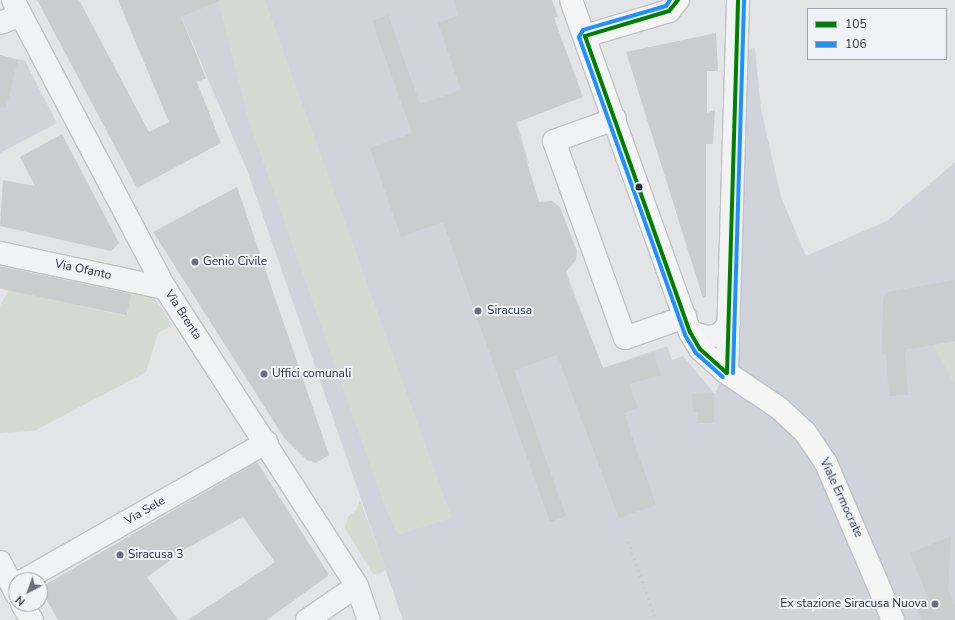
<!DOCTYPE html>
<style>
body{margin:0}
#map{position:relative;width:955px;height:620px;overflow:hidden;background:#e2e4e6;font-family:"Nunito Sans",sans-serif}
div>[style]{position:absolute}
.built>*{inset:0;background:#d0d3d9}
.green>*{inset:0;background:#d2dad2}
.building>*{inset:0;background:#caccce;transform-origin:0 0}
.roads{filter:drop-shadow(1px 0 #c0c2c4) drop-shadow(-1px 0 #c0c2c4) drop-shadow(0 1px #c0c2c4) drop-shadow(0 -1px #c0c2c4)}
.minor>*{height:22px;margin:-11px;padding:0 11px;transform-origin:11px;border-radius:11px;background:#f1f2f3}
.major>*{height:22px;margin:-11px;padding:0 11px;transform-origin:11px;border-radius:11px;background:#f5f5f6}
.rail>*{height:3px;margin-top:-1.5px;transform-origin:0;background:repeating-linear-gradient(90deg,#cacbce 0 2px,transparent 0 6px)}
.bus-1>*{height:4px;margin:-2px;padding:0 2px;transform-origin:2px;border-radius:2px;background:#008000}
.bus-2>*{height:4px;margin:-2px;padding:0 2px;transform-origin:2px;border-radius:2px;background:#1e90ff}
.dots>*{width:11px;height:11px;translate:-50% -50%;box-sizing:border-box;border:2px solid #eff2f6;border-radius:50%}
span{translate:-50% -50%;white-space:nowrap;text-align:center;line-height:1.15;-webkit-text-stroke:4px #eff2f6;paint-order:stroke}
.poi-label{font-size:12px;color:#29303f}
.left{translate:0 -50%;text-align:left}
.right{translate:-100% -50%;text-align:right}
.street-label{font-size:12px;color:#29303f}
.legend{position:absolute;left:807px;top:8px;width:140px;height:52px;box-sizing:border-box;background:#eff2f6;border:1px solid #a0a4ad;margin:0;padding:5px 7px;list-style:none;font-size:12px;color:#29303f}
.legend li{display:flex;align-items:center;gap:8px;height:20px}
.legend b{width:20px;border:1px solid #a0a4ad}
.north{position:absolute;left:8px;top:572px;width:40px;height:40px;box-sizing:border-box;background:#eff2f6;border:1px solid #a0a4ad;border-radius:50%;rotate:221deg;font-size:11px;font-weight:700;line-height:16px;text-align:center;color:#29303f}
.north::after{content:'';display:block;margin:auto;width:14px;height:18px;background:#6a6f79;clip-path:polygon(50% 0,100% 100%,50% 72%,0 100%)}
</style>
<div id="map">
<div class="built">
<div style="clip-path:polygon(174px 0,480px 0,529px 163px,525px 165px,603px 368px,667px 346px,672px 360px,683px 356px,715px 394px,741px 334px,745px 49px,755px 48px,761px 109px,781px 197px,806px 256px,887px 221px,955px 162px,955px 620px,403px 620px,247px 170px)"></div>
<div style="clip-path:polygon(0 55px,25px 61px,57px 123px,0 153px)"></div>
</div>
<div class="green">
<div style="clip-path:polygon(218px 0,265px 0,452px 518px,398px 535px,386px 510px,249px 122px)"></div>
<div style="clip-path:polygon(9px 290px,125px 316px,132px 290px,152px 294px,172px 325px,158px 333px,146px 372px,34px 431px,0 433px,0 306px)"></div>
<div style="clip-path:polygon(955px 341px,955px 385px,933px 345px)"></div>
<div style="clip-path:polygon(360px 500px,386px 570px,378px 574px,373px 574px,345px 528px,348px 517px,357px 509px)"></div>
</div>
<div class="building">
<div style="clip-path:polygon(37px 0,79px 0,149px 132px,169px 122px,118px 0,221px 0,181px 17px,206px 78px,197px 82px,221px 143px,137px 188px)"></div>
<div style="clip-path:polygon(453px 0,552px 0,558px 17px,554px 18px,583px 97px,515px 123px,539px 202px,552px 201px,560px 207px,577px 251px,576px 260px,565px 273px,603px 368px,654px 353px,661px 375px,629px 384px,638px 408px,624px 413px,656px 505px,619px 518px,557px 355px,514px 370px,566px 516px,550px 522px,443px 222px,401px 237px,370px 148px,412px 133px,372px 21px,388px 15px,420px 104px,461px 90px,438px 23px,459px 15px)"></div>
<div style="clip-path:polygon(716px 33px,718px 71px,707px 71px,707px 113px,715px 110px,713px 144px,706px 144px,706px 297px,703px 298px,626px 52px)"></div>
<div style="clip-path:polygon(0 55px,18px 60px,6px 108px,0 107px)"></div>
<div style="clip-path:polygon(62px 134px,119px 243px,111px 251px,0 226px,3px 180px,35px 186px,20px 157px)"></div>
<div style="clip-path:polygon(237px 187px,329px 455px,316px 463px,307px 460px,285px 439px,153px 232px)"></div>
<div style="left:0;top:266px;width:134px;height:22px;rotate:12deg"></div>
<div style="clip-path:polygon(955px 280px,955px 341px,905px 350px,908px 395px,889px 396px,886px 354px,882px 354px,883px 298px,887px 292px)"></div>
<div style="clip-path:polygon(714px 393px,714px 423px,698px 423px,698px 412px,693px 412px,692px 394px)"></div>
<div style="clip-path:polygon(257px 462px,329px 575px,267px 620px,188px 620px,275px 562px,243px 517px,187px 548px,147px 577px,178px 620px,58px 620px,40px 588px)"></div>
<div style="clip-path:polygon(951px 536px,948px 589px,955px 606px,955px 620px,922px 620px,915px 603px,928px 598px,910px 553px)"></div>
</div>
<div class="roads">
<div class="minor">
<div style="left:13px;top:0;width:326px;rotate:62.2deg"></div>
<div style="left:165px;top:288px;width:354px;rotate:57.2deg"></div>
<div style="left:357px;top:586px;width:36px;rotate:71deg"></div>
<div style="left:0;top:23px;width:22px;rotate:-21deg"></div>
<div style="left:615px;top:119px;width:65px;rotate:160.2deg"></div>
<div style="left:554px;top:141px;width:209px;rotate:70.2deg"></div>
<div style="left:625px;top:338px;width:64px;rotate:-19.3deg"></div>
<div style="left:0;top:253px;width:169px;rotate:12deg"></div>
<div style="left:690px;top:332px;width:18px;rotate:16deg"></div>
<div style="left:707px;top:337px;width:13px;rotate:-9deg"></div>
<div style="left:720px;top:335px;width:15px;rotate:-53deg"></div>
<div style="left:727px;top:373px;width:373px;rotate:-88.3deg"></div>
<div style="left:0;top:562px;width:36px;rotate:63deg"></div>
<div style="left:24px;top:580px;width:279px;rotate:-29.6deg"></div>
<div style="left:22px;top:604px;width:19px;rotate:58deg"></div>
<div style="left:307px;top:620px;width:60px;rotate:-34.2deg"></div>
</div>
<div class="major">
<div style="left:571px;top:0;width:353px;rotate:70.3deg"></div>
<div style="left:690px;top:332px;width:20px;rotate:60deg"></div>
<div style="left:700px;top:349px;width:36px;rotate:42deg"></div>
<div style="left:727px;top:373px;width:63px;rotate:33.9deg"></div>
<div style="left:779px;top:408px;width:35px;rotate:43deg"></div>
<div style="left:805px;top:432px;width:37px;rotate:56deg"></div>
<div style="left:826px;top:463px;width:171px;rotate:66.9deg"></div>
<div style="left:585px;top:36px;width:88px;rotate:-16.6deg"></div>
<div style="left:669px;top:11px;width:14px;rotate:-51deg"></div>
</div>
</div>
<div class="rail">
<div style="left:628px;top:541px;width:84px;rotate:70.5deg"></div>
</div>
<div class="bus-1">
<div style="left:678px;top:0;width:14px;rotate:129deg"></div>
<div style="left:669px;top:11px;width:88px;rotate:163.4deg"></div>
<div style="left:585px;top:36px;width:314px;rotate:70.5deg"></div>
<div style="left:690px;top:332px;width:20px;rotate:60deg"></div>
<div style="left:700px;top:349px;width:36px;rotate:42deg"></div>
<div style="left:727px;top:373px;width:373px;rotate:-88.3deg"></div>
</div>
<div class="bus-2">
<div style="left:670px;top:0;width:7px;rotate:124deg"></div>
<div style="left:666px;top:6px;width:86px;rotate:163.9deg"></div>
<div style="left:583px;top:30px;width:8px;rotate:120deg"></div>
<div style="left:579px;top:37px;width:316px;rotate:70.4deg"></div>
<div style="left:685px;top:335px;width:21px;rotate:59deg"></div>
<div style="left:696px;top:353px;width:36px;rotate:42deg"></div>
<div style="left:733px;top:373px;width:373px;rotate:-88.3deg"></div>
</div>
<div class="dots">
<div style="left:639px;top:187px;background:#29303f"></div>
<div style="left:195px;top:262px;background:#6a6f79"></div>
<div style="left:478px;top:311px;background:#6a6f79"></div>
<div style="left:264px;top:374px;background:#6a6f79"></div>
<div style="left:120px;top:555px;background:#6a6f79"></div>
<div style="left:935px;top:604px;background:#6a6f79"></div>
</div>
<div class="poi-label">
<span class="left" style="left:203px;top:262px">Genio Civile</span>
<span class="left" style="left:487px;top:311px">Siracusa</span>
<span class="left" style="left:272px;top:374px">Uffici comunali</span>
<span class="left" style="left:128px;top:555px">Siracusa 3</span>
<span class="right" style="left:927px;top:604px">Ex stazione Siracusa Nuova</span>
</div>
<div class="street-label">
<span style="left:83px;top:270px;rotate:12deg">Via Ofanto</span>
<span style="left:183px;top:315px;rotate:57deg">Via Brenta</span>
<span style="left:841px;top:498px;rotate:65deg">Viale Ermocrate</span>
<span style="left:145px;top:511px;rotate:-30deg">Via Sele</span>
</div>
<ul class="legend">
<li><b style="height:5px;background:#008000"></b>105</li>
<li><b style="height:5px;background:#1e90ff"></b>106</li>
</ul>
<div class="north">N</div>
</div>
